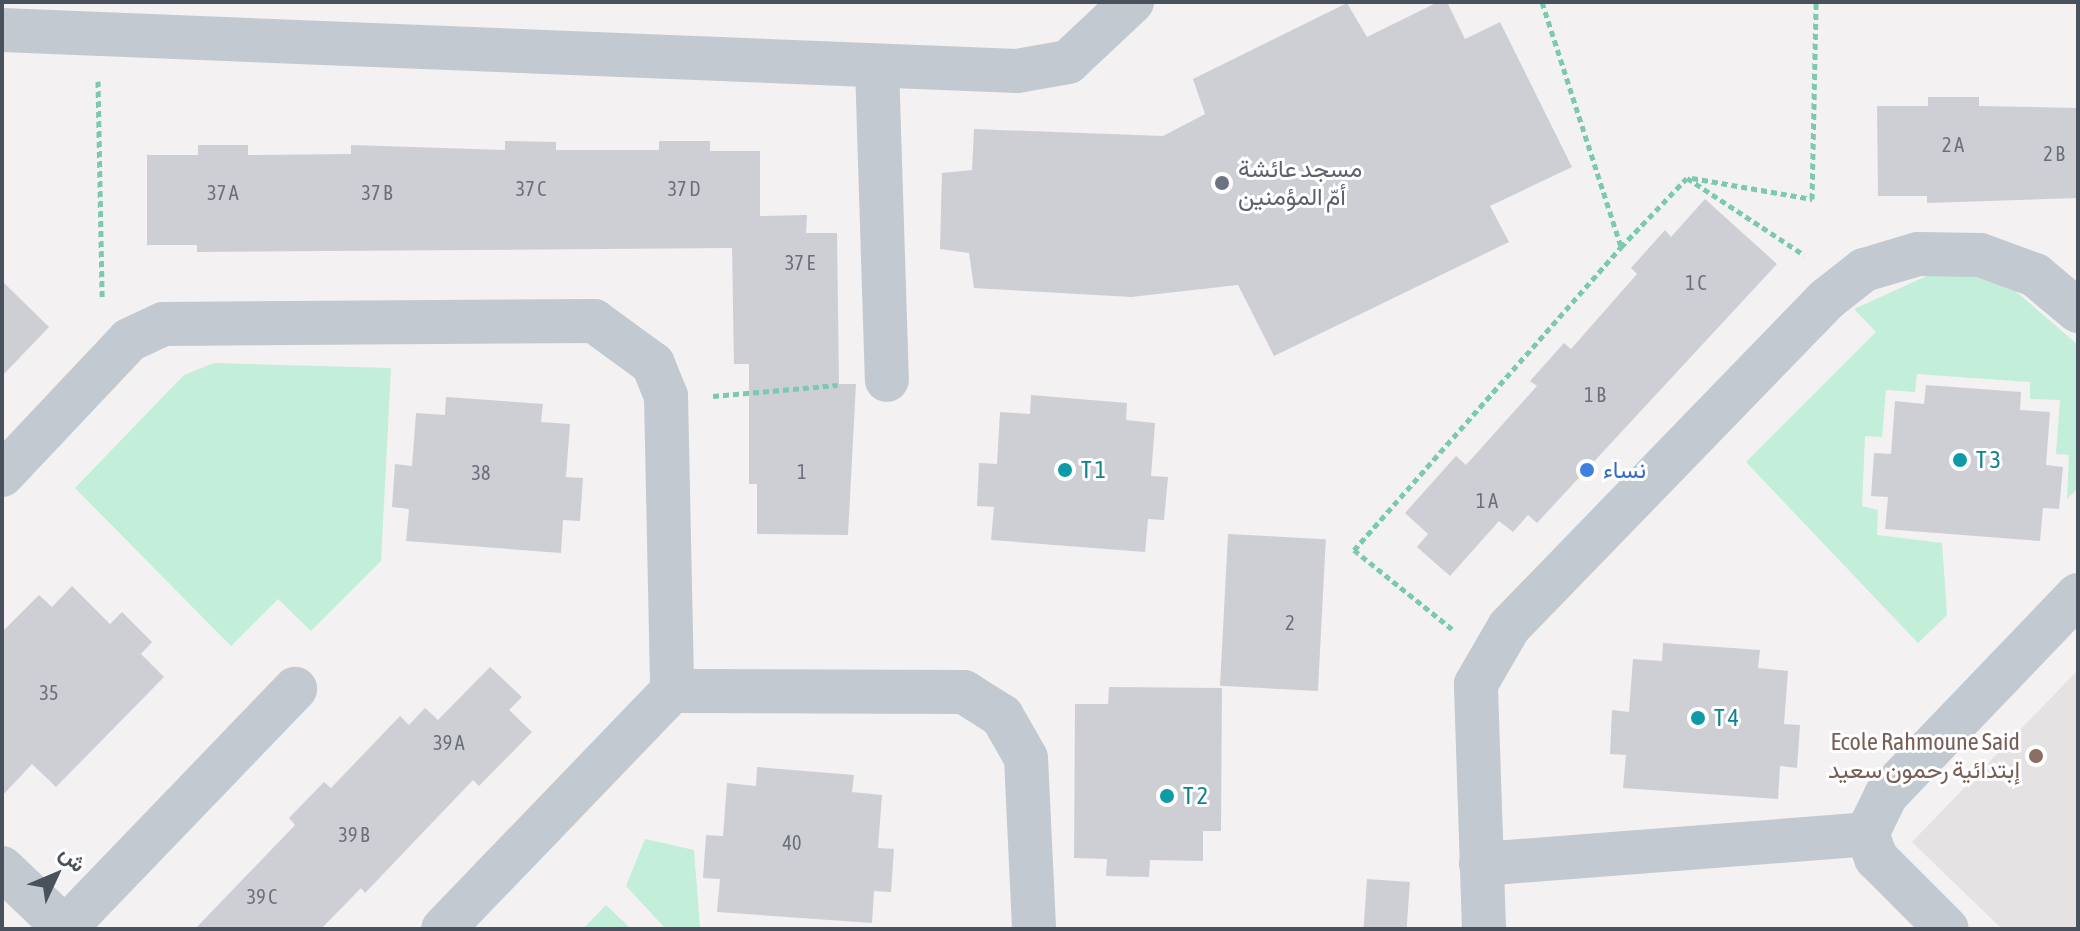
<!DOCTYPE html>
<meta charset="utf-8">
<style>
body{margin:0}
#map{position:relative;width:2080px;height:931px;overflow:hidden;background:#f3f1f1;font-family:"Asap Condensed",Vazirmatn,sans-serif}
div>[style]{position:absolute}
.education>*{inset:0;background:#e4e2e2}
.green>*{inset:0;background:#c2eeda}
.building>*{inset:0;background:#cecfd5;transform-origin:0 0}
.path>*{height:5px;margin-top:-2.5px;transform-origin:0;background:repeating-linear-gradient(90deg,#7bcab0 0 6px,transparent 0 10px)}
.minor>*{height:44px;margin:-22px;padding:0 22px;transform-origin:22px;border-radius:22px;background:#c2c9d1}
.dots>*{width:22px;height:22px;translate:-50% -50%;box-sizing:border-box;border:4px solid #fff;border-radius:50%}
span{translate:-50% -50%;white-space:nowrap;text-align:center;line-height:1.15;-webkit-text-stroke:6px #fff;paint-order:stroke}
.number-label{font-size:20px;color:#6a707b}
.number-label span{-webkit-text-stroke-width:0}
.worship-label{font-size:24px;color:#5b616d}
.left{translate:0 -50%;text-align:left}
.culture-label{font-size:24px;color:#0d838f}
.shop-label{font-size:24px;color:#366cbe}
.education-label{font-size:24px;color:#785e54}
.right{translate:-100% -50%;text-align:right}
.frame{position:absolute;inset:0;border:4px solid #49515d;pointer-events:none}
.north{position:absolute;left:16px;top:835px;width:80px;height:80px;-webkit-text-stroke:6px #fff;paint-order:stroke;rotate:46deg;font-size:22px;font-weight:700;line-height:32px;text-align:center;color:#49515d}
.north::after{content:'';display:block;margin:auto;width:28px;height:36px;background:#49515d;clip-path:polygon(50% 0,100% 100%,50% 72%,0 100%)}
</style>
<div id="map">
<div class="education">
<div style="clip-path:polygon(2078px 670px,2078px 929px,2002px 929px,1912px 842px)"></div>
</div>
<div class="green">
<div style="clip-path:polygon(1929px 275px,1968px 275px,2013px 289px,2078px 345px,2078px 488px,2067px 499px,2069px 455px,2056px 454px,2060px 400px,2030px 399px,2030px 382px,1917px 374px,1915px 392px,1886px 390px,1882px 437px,1865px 436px,1862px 506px,1878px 510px,1877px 535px,1942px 543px,1947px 615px,1918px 643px,1746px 462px,1876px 332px,1854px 309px)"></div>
<div style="clip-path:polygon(214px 363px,391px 368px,381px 561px,311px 631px,278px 599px,231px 646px,75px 488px,184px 375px)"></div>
<div style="clip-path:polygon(645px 839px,694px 850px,700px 929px,666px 929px,626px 886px)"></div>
<div style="clip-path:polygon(606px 905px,631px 929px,583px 929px)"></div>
</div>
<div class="building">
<div style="clip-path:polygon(1438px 2px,1447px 2px,1465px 39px,1500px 22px,1572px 167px,1490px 206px,1509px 242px,1274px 356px,1238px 285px,1131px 297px,974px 288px,969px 253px,940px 249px,942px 173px,972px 170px,974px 129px,1163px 136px,1205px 114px,1193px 79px,1347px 3px,1367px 37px)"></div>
<div style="clip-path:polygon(1928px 97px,1979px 97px,1979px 106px,2078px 108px,2078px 198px,1927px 203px,1927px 196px,1878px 196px,1877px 106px,1928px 106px)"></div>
<div style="clip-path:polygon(505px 141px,556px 142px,556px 150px,659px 150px,659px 141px,710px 141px,710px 151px,760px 151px,760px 216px,807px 215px,806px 233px,837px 233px,839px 384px,856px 384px,848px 535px,757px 534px,757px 484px,749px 484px,749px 364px,734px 364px,732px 248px,197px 252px,197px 245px,147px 245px,147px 155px,198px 155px,198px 145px,248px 145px,248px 155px,351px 154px,351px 145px,505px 150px)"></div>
<div style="clip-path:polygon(1705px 199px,1777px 264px,1537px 523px,1528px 515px,1513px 532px,1499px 521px,1450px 576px,1417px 547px,1428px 534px,1405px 513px,1456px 456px,1466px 465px,1537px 386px,1530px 381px,1564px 343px,1571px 349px,1637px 274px,1631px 268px,1665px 230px,1671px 237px)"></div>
<div style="clip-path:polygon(2px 281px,49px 327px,2px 376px)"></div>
<div style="clip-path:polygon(1926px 385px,2021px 392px,2020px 410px,2050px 412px,2046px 465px,2063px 467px,2059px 509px,2043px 508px,2040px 541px,1885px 529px,1888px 497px,1871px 496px,1874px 453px,1891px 454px,1895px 401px,1924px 404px)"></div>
<div style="clip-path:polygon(1031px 395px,1127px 403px,1126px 420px,1155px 423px,1151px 476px,1168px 477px,1164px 520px,1148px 519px,1145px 552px,991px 540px,994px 507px,977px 506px,979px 463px,997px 464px,1000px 412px,1030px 414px)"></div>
<div style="clip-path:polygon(446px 397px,543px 404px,541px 422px,570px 424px,566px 477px,583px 478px,580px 521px,563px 520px,561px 553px,406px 541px,409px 509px,392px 507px,395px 464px,412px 466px,416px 413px,445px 415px)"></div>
<div style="left:1228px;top:534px;width:98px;height:152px;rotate:3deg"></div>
<div style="clip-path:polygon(72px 586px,110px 624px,122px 612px,152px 642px,141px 654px,164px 677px,56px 787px,32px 764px,2px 796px,2px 632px,39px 595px,52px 607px)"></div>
<div style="clip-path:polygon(1663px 643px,1760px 650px,1758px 668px,1788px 671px,1784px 724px,1800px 725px,1797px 768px,1780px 766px,1778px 799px,1623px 788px,1626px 755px,1610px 754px,1612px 710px,1629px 712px,1633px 659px,1662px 661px)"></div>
<div style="clip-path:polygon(490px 667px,522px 697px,509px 710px,532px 732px,479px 786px,473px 780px,365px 893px,361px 888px,321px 929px,195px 929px,295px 825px,289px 818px,324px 782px,331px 788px,400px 716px,409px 725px,425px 708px,438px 720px)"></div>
<div style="clip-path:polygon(1109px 687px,1222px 688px,1221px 831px,1203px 831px,1203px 861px,1150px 860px,1149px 877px,1106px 876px,1107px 859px,1074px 858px,1075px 704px,1108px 704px)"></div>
<div style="clip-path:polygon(757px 767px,854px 775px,852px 792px,882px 795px,878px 848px,894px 849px,891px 892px,874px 891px,872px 923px,717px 912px,720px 879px,703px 878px,706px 835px,723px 836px,727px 783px,756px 786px)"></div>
<div style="left:1367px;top:879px;width:43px;height:50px;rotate:4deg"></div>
</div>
<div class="path">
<div style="left:1542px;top:2px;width:257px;rotate:72.1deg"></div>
<div style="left:98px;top:81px;width:218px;rotate:88.9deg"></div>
<div style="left:1692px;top:178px;width:122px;rotate:9.9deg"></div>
<div style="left:1812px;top:199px;width:197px;rotate:-88.8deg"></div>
<div style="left:713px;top:396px;width:125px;rotate:-5deg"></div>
<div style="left:1452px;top:629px;width:126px;rotate:-141.1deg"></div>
<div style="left:1354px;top:550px;width:404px;rotate:-48.6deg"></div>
<div style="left:1621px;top:247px;width:95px;rotate:-46.3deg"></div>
<div style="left:1687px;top:178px;width:140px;rotate:33.3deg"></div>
</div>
<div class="minor">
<div style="left:2px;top:30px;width:1016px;rotate:2.31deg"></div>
<div style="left:1017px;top:71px;width:52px;rotate:-10deg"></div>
<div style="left:1068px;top:62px;width:88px;rotate:-43.2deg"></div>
<div style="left:877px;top:66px;width:314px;rotate:88.2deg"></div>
<div style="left:2px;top:475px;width:185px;rotate:-46.7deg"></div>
<div style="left:129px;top:340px;width:38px;rotate:-25deg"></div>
<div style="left:163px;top:324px;width:431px;rotate:-0.4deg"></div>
<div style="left:594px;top:321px;width:73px;rotate:36.1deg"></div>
<div style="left:653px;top:364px;width:35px;rotate:68deg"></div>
<div style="left:666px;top:396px;width:295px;rotate:88.8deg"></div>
<div style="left:672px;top:691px;width:330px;rotate:133.9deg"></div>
<div style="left:672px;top:691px;width:292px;rotate:0.2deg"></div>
<div style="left:964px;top:692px;width:45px;rotate:32.3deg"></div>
<div style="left:1002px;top:716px;width:48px;rotate:60.3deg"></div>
<div style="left:1026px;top:758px;width:171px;rotate:87.3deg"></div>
<div style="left:1867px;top:834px;width:26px;rotate:69deg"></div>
<div style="left:1876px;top:858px;width:100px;rotate:45deg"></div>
<div style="left:1481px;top:864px;width:387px;rotate:-4.4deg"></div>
<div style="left:1867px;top:834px;width:43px;rotate:-64deg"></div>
<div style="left:1886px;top:795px;width:277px;rotate:-46.2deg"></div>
<div style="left:2px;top:868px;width:88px;rotate:43.6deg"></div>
<div style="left:65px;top:928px;width:332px;rotate:-46.1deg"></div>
<div style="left:1484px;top:929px;width:245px;rotate:-91.9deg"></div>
<div style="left:1476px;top:684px;width:66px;rotate:-59.9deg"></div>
<div style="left:1509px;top:627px;width:457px;rotate:-45.9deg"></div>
<div style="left:1827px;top:299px;width:47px;rotate:-38.1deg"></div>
<div style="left:1864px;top:270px;width:56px;rotate:-16.5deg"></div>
<div style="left:1918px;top:254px;width:62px;rotate:0.9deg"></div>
<div style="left:1980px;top:255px;width:59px;rotate:20deg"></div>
<div style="left:2035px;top:275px;width:56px;rotate:39.9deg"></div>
</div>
<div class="dots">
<div style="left:1222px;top:183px;background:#6b7280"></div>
<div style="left:1960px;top:460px;background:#0f9aa8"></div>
<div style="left:1065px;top:470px;background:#0f9aa8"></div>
<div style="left:1587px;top:470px;background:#3f7fe0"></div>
<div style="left:1698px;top:718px;background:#0f9aa8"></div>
<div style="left:2036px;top:756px;background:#8d6e63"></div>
<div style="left:1167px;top:796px;background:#0f9aa8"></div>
</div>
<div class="number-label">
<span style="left:1953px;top:144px">2 A</span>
<span style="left:2054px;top:153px">2 B</span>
<span style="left:531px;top:188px">37 C</span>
<span style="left:684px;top:188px">37 D</span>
<span style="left:223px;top:192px">37 A</span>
<span style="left:377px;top:192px">37 B</span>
<span style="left:800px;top:262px">37 E</span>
<span style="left:1696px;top:282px">1 C</span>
<span style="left:1595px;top:394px">1 B</span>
<span style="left:802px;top:471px">1</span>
<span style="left:481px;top:472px">38</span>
<span style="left:1487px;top:500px">1 A</span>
<span style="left:1290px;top:622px">2</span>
<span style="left:49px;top:692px">35</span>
<span style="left:449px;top:742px">39 A</span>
<span style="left:354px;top:834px">39 B</span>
<span style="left:792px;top:842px">40</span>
<span style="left:262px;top:896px">39 C</span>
</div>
<div class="worship-label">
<span class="left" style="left:1238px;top:183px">مسجد عائشة<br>أمّ المؤمنين</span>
</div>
<div class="culture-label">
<span class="left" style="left:1976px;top:460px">T 3</span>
<span class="left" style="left:1081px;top:470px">T 1</span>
<span class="left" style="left:1714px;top:718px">T 4</span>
<span class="left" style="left:1183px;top:796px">T 2</span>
</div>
<div class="shop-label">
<span class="left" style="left:1603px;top:470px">نساء</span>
</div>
<div class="education-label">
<span class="right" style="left:2020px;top:756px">Ecole Rahmoune Said<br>إبتدائية رحمون سعيد</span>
</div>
<div class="frame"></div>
<div class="north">ش</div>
</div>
